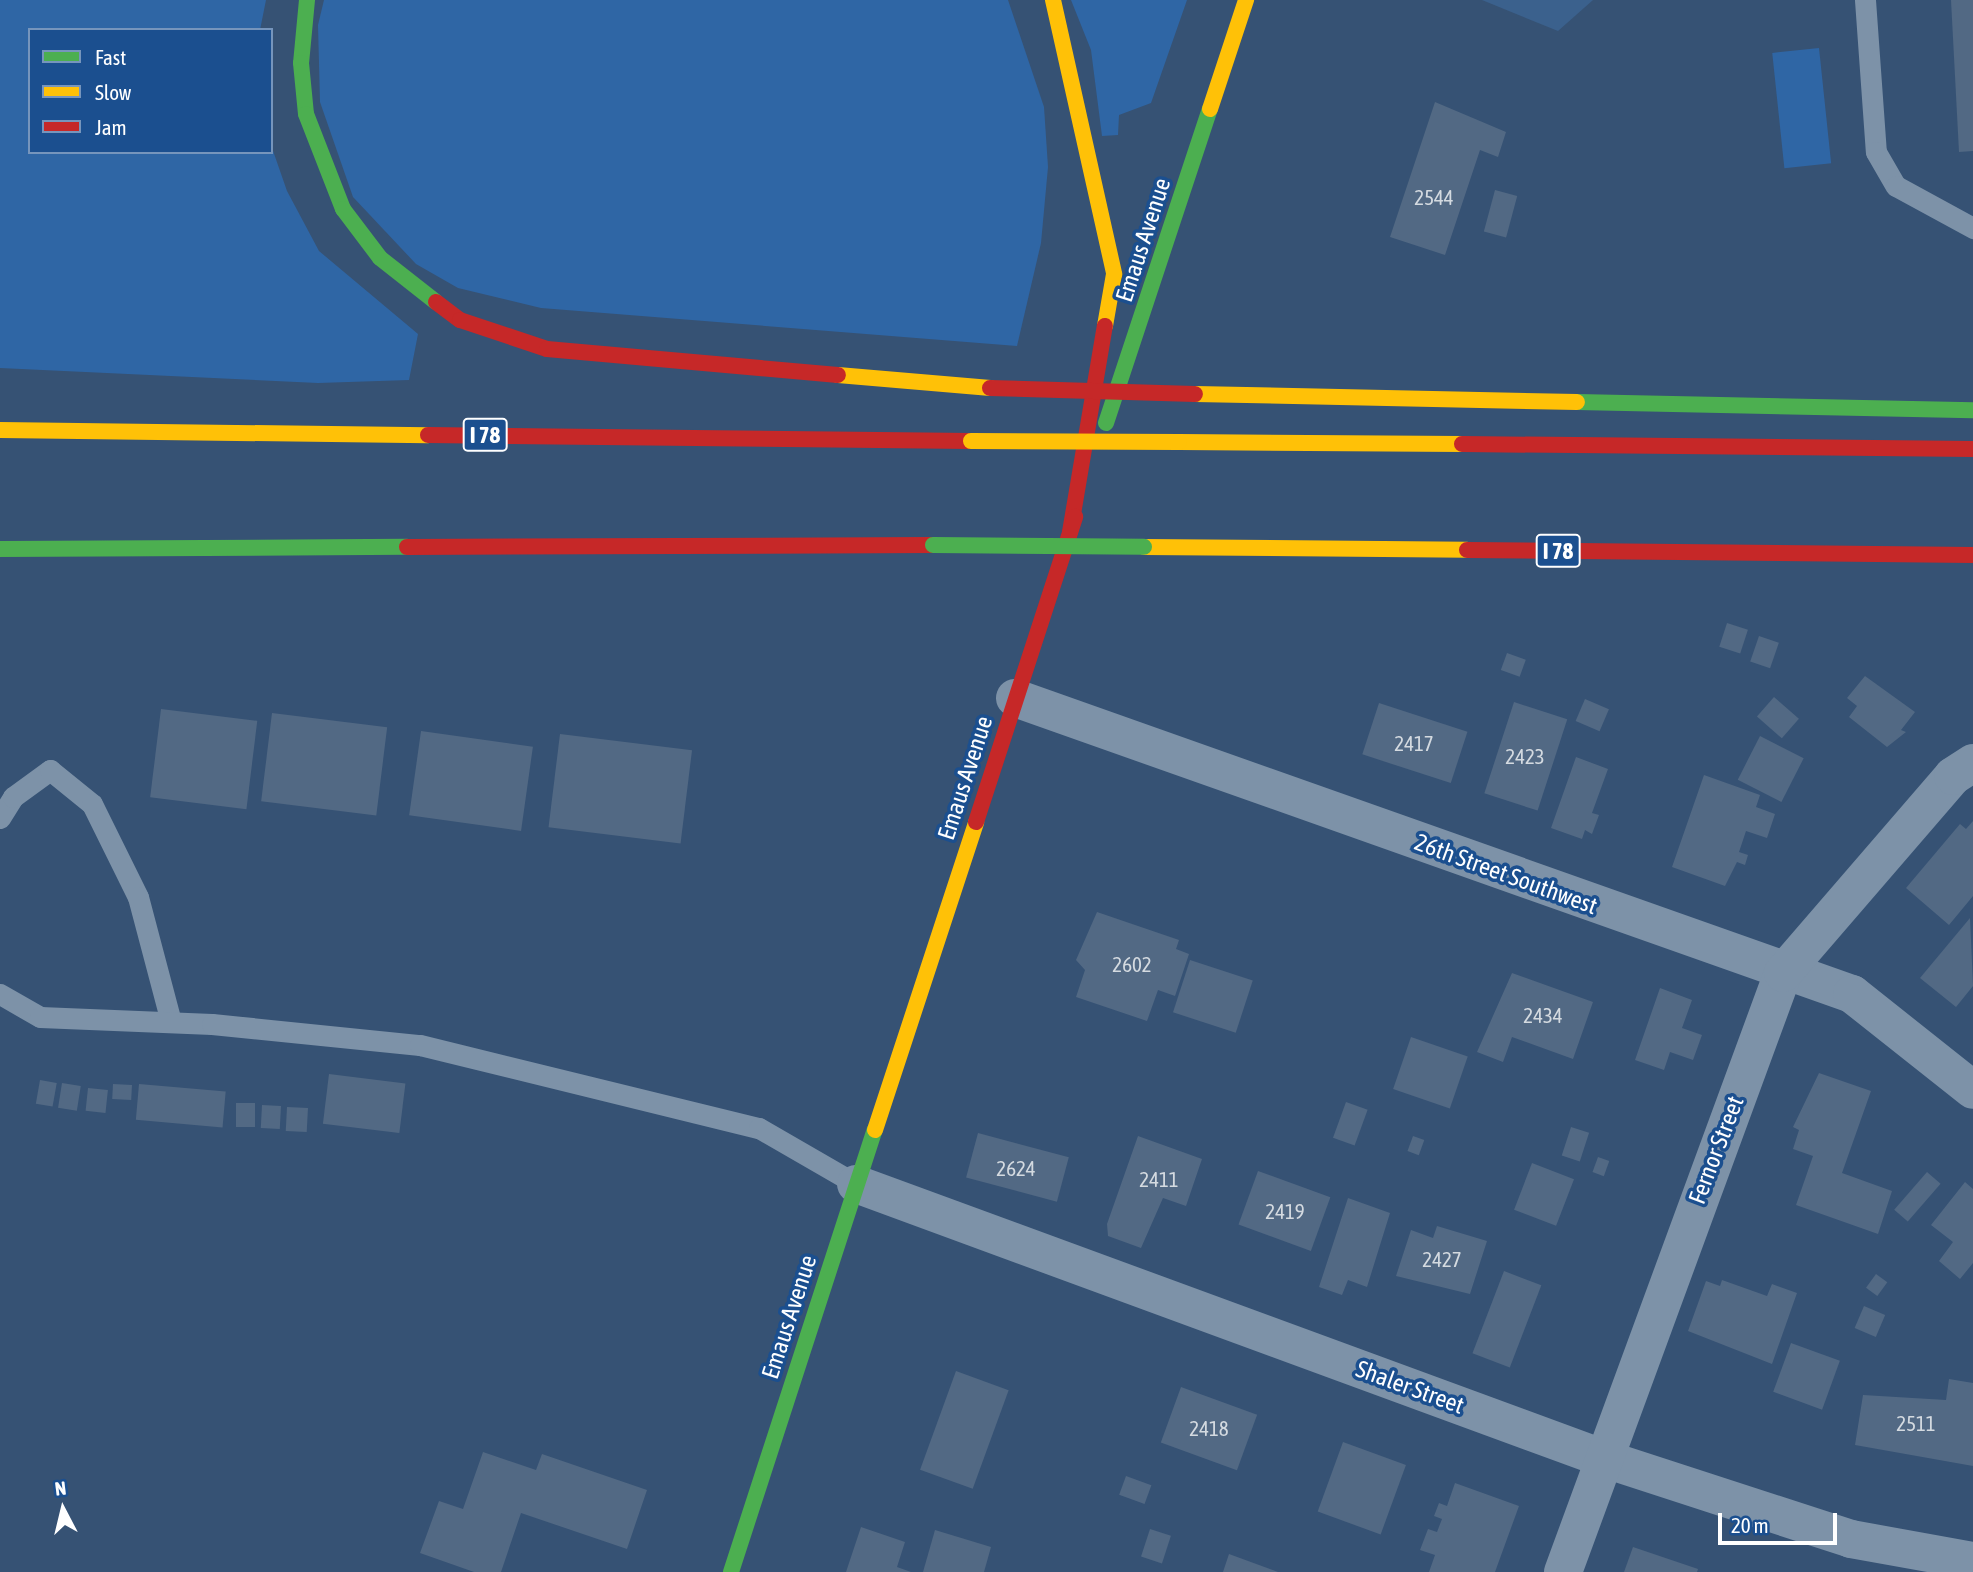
<!DOCTYPE html>
<style>
body{margin:0}
#map{position:relative;width:1973px;height:1572px;overflow:hidden;background:#365274;font-family:"Asap Condensed",sans-serif}
div>[style]{position:absolute}
.green>*{inset:0;background:#2f66a5;transform-origin:0 0}
.water>*{inset:0;background:#3b618d}
.building>*{inset:0;background:#526984;transform-origin:0 0}
.lane>*{height:21px;margin:-10.5px;padding:0 10.5px;transform-origin:10.5px;border-radius:10.5px;background:#7d92a8}
.street>*{height:38px;margin:-19px;padding:0 19px;transform-origin:19px;border-radius:19px;background:#7d92a8}
.fast>*{height:16px;margin:-8px;padding:0 8px;transform-origin:8px;border-radius:8px;background:#4caf50}
.slow>*{height:16px;margin:-8px;padding:0 8px;transform-origin:8px;border-radius:8px;background:#ffc107}
.jam>*{height:16px;margin:-8px;padding:0 8px;transform-origin:8px;border-radius:8px;background:#c62828}
.fast-bridge>*{height:16px;margin:-8px;padding:0 8px;transform-origin:8px;border-radius:8px;background:#4caf50}
.slow-bridge>*{height:16px;margin:-8px;padding:0 8px;transform-origin:8px;border-radius:8px;background:#ffc107}
.jam-bridge>*{height:16px;margin:-8px;padding:0 8px;transform-origin:8px;border-radius:8px;background:#c62828}
span{translate:-50% -50%;white-space:nowrap;text-align:center;line-height:1.15;-webkit-text-stroke:7px #1b4f8f;paint-order:stroke}
.number-label{font-size:21px;color:#d4dae0}
.number-label span{-webkit-text-stroke-width:0}
.shield-label span{padding:2px 5px;background:#1b4f8f;border:2px solid;border-radius:5px;-webkit-text-stroke-width:0}
.shield-label{font-size:23px;color:#fff;font-weight:700}
.street-label{font-size:24px;color:#fff}
.legend{position:absolute;left:28px;top:28px;width:245px;height:126px;box-sizing:border-box;background:#1b4f8f;border:2px solid #7695bc;margin:0;padding:9px 12px;list-style:none;font-size:21px;color:#fff}
.legend li{display:flex;align-items:center;gap:14px;height:35px}
.legend b{width:35px;border:2px solid #7695bc}
.north{position:absolute;left:28px;top:1474px;width:70px;height:70px;-webkit-text-stroke:5px #1b4f8f;paint-order:stroke;rotate:353deg;font-size:19px;font-weight:700;line-height:28px;text-align:center;color:#fff}
.north::after{content:'';display:block;margin:auto;width:24px;height:32px;background:#fff;clip-path:polygon(50% 0,100% 100%,50% 72%,0 100%)}
.scale{position:absolute;left:1718px;top:1513px;width:119px;height:32px;box-sizing:border-box;border:4px solid #fff;border-top:0;padding-left:9px;font-size:21px;line-height:24px;white-space:nowrap;color:#fff;-webkit-text-stroke:5px #1b4f8f;paint-order:stroke}
</style>
<div id="map">
<div class="green">
<div style="clip-path:polygon(0 0,266px 0,260px 30px,30px 30px,30px 152px,271px 152px,271px 145px,287px 191px,319px 251px,418px 334px,409px 380px,318px 383px,0 368px)"></div>
<div style="clip-path:polygon(324px 0,1008px 0,1044px 107px,1048px 167px,1041px 243px,1017px 346px,541px 308px,458px 288px,416px 264px,353px 197px,320px 102px,318px 25px)"></div>
<div style="clip-path:polygon(1071px 0,1187px 0,1151px 103px,1119px 115px,1118px 135px,1102px 136px,1091px 50px)"></div>
<div style="left:1819px;top:48px;width:116px;height:47px;rotate:84deg"></div>
</div>
<div class="water">
<div style="clip-path:polygon(1482px 0,1593px 0,1558px 31px)"></div>
</div>
<div class="building">
<div style="clip-path:polygon(1951px 0,1973px 0,1973px 151px,1959px 152px)"></div>
<div style="clip-path:polygon(1435px 102px,1506px 132px,1498px 157px,1480px 150px,1445px 255px,1390px 237px)"></div>
<div style="left:1495px;top:190px;width:23px;height:43px;rotate:15deg"></div>
<div style="left:1727px;top:623px;width:22px;height:25px;rotate:18deg"></div>
<div style="left:1759px;top:636px;width:21px;height:27px;rotate:19deg"></div>
<div style="left:1507px;top:653px;width:20px;height:18px;rotate:20deg"></div>
<div style="clip-path:polygon(1865px 676px,1915px 712px,1901px 730px,1906px 732px,1887px 747px,1849px 717px,1857px 706px,1847px 698px)"></div>
<div style="left:1774px;top:697px;width:33px;height:26px;rotate:41deg"></div>
<div style="left:1585px;top:699px;width:26px;height:24px;rotate:23deg"></div>
<div style="left:1514px;top:702px;width:56px;height:96px;rotate:18deg"></div>
<div style="left:1379px;top:703px;width:93px;height:54px;rotate:18deg"></div>
<div style="left:161px;top:709px;width:97px;height:89px;rotate:7deg"></div>
<div style="left:272px;top:713px;width:116px;height:89px;rotate:7deg"></div>
<div style="left:421px;top:731px;width:113px;height:85px;rotate:8deg"></div>
<div style="left:560px;top:734px;width:133px;height:94px;rotate:7deg"></div>
<div style="left:1760px;top:736px;width:49px;height:49px;rotate:27deg"></div>
<div style="clip-path:polygon(1576px 757px,1608px 769px,1592px 813px,1599px 815px,1592px 834px,1585px 830px,1582px 839px,1551px 828px)"></div>
<div style="clip-path:polygon(1704px 775px,1760px 795px,1756px 807px,1775px 814px,1767px 838px,1746px 831px,1739px 852px,1748px 855px,1745px 865px,1737px 862px,1725px 886px,1672px 867px)"></div>
<div style="clip-path:polygon(1973px 821px,1973px 896px,1949px 925px,1906px 888px,1960px 824px,1966px 829px)"></div>
<div style="clip-path:polygon(1097px 912px,1179px 940px,1176px 949px,1189px 954px,1175px 996px,1158px 990px,1147px 1021px,1076px 997px,1085px 970px,1076px 960px)"></div>
<div style="clip-path:polygon(1970px 918px,1973px 986px,1956px 1007px,1920px 978px)"></div>
<div style="left:1190px;top:960px;width:66px;height:55px;rotate:18deg"></div>
<div style="clip-path:polygon(1512px 973px,1593px 1002px,1573px 1059px,1512px 1037px,1503px 1062px,1477px 1052px)"></div>
<div style="clip-path:polygon(1660px 988px,1692px 1000px,1682px 1028px,1702px 1035px,1693px 1060px,1670px 1052px,1664px 1070px,1635px 1060px)"></div>
<div style="left:1411px;top:1037px;width:60px;height:55px;rotate:19deg"></div>
<div style="clip-path:polygon(1819px 1073px,1871px 1091px,1842px 1173px,1892px 1191px,1878px 1234px,1796px 1205px,1813px 1156px,1793px 1149px,1799px 1130px,1793px 1127px)"></div>
<div style="left:329px;top:1074px;width:77px;height:50px;rotate:7deg"></div>
<div style="left:40px;top:1080px;width:17px;height:24px;rotate:10deg"></div>
<div style="left:62px;top:1083px;width:19px;height:25px;rotate:9deg"></div>
<div style="left:113px;top:1084px;width:19px;height:15px;rotate:3deg"></div>
<div style="left:139px;top:1084px;width:87px;height:36px;rotate:5deg"></div>
<div style="left:88px;top:1088px;width:20px;height:23px;rotate:6deg"></div>
<div style="left:1346px;top:1102px;width:23px;height:38px;rotate:20deg"></div>
<div style="left:236px;top:1103px;width:19px;height:24px"></div>
<div style="left:262px;top:1105px;width:19px;height:23px;rotate:3deg"></div>
<div style="left:287px;top:1107px;width:21px;height:24px;rotate:3deg"></div>
<div style="left:1571px;top:1127px;width:19px;height:30px;rotate:18deg"></div>
<div style="left:978px;top:1133px;width:94px;height:46px;rotate:15deg"></div>
<div style="clip-path:polygon(1138px 1136px,1202px 1159px,1186px 1206px,1163px 1198px,1141px 1248px,1108px 1236px,1107px 1224px)"></div>
<div style="left:1413px;top:1136px;width:12px;height:16px;rotate:20deg"></div>
<div style="left:1598px;top:1157px;width:12px;height:16px;rotate:20deg"></div>
<div style="left:1532px;top:1163px;width:45px;height:50px;rotate:21deg"></div>
<div style="left:1258px;top:1171px;width:77px;height:57px;rotate:20deg"></div>
<div style="left:1927px;top:1172px;width:18px;height:50px;rotate:41deg"></div>
<div style="clip-path:polygon(1965px 1182px,1973px 1189px,1973px 1263px,1960px 1279px,1939px 1261px,1953px 1242px,1931px 1225px)"></div>
<div style="clip-path:polygon(1348px 1198px,1390px 1213px,1367px 1287px,1348px 1280px,1342px 1295px,1319px 1287px)"></div>
<div style="clip-path:polygon(1437px 1226px,1487px 1241px,1470px 1294px,1396px 1276px,1411px 1230px,1433px 1238px)"></div>
<div style="left:1504px;top:1271px;width:40px;height:88px;rotate:21deg"></div>
<div style="left:1876px;top:1274px;width:14px;height:17px;rotate:36deg"></div>
<div style="clip-path:polygon(1722px 1280px,1767px 1296px,1772px 1284px,1797px 1293px,1772px 1364px,1688px 1331px,1706px 1281px,1720px 1286px)"></div>
<div style="left:1864px;top:1306px;width:23px;height:24px;rotate:23deg"></div>
<div style="left:1791px;top:1343px;width:52px;height:52px;rotate:20deg"></div>
<div style="left:956px;top:1371px;width:56px;height:105px;rotate:20deg"></div>
<div style="clip-path:polygon(1949px 1379px,1973px 1383px,1973px 1466px,1855px 1445px,1863px 1395px,1946px 1400px)"></div>
<div style="left:1181px;top:1387px;width:81px;height:59px;rotate:20deg"></div>
<div style="left:1343px;top:1442px;width:67px;height:74px;rotate:20deg"></div>
<div style="clip-path:polygon(483px 1452px,536px 1470px,542px 1454px,647px 1490px,627px 1549px,521px 1513px,501px 1572px,474px 1572px,420px 1553px,439px 1501px,463px 1509px)"></div>
<div style="left:1126px;top:1476px;width:27px;height:20px;rotate:20deg"></div>
<div style="clip-path:polygon(1455px 1483px,1519px 1506px,1495px 1572px,1429px 1572px,1435px 1555px,1420px 1550px,1428px 1529px,1437px 1532px,1442px 1519px,1434px 1516px,1439px 1503px,1447px 1506px)"></div>
<div style="clip-path:polygon(861px 1527px,905px 1542px,897px 1567px,911px 1572px,846px 1572px)"></div>
<div style="left:1150px;top:1529px;width:22px;height:29px;rotate:18deg"></div>
<div style="clip-path:polygon(935px 1530px,991px 1547px,984px 1572px,923px 1572px)"></div>
<div style="clip-path:polygon(1633px 1547px,1698px 1569px,1697px 1572px,1624px 1572px)"></div>
<div style="clip-path:polygon(1229px 1554px,1278px 1572px,1223px 1572px)"></div>
</div>
<div class="lane">
<div style="left:1865px;top:0;width:152px;rotate:85.9deg"></div>
<div style="left:1876px;top:152px;width:39px;rotate:60deg"></div>
<div style="left:1896px;top:186px;width:88px;rotate:28.6deg"></div>
<div style="left:0;top:818px;width:25px;rotate:-58deg"></div>
<div style="left:13px;top:797px;width:46px;rotate:-36.1deg"></div>
<div style="left:50px;top:770px;width:54px;rotate:39deg"></div>
<div style="left:92px;top:804px;width:104px;rotate:63.7deg"></div>
<div style="left:138px;top:897px;width:129px;rotate:75.2deg"></div>
<div style="left:0;top:994px;width:46px;rotate:29.9deg"></div>
<div style="left:40px;top:1017px;width:172px;rotate:2.3deg"></div>
<div style="left:212px;top:1024px;width:209px;rotate:5.8deg"></div>
<div style="left:420px;top:1045px;width:349px;rotate:13.8deg"></div>
<div style="left:759px;top:1128px;width:112px;rotate:30deg"></div>
</div>
<div class="street">
<div style="left:1015px;top:698px;width:888px;rotate:19.48deg"></div>
<div style="left:1852px;top:994px;width:154px;rotate:38.4deg"></div>
<div style="left:856px;top:1184px;width:798px;rotate:20.16deg"></div>
<div style="left:1605px;top:1459px;width:259px;rotate:18deg"></div>
<div style="left:1851px;top:1539px;width:124px;rotate:10.2deg"></div>
<div style="left:1563px;top:1572px;width:638px;rotate:-69.83deg"></div>
<div style="left:1783px;top:973px;width:260px;rotate:-49.2deg"></div>
<div style="left:1953px;top:776px;width:24px;rotate:-33deg"></div>
</div>
<div class="fast">
<div style="left:307px;top:0;width:63px;rotate:95.4deg"></div>
<div style="left:301px;top:63px;width:51px;rotate:84.4deg"></div>
<div style="left:306px;top:114px;width:102px;rotate:68.7deg"></div>
<div style="left:343px;top:209px;width:61px;rotate:52.9deg"></div>
<div style="left:380px;top:258px;width:71px;rotate:38.2deg"></div>
<div style="left:1577px;top:402px;width:396px;rotate:1.2deg"></div>
<div style="left:1106px;top:423px;width:331px;rotate:-71.7deg"></div>
<div style="left:0;top:549px;width:407px;rotate:-0.3deg"></div>
<div style="left:731px;top:1572px;width:465px;rotate:-72deg"></div>
</div>
<div class="slow">
<div style="left:1053px;top:0;width:281px;rotate:77.4deg"></div>
<div style="left:1114px;top:274px;width:53px;rotate:99.8deg"></div>
<div style="left:1210px;top:109px;width:115px;rotate:-71.7deg"></div>
<div style="left:838px;top:375px;width:153px;rotate:4.9deg"></div>
<div style="left:1195px;top:394px;width:382px;rotate:1.2deg"></div>
<div style="left:0;top:430px;width:428px;rotate:0.7deg"></div>
<div style="left:1179px;top:442px;width:283px;rotate:0.4deg"></div>
<div style="left:1144px;top:547px;width:323px;rotate:0.5deg"></div>
<div style="left:875px;top:1130px;width:324px;rotate:-71.8deg"></div>
</div>
<div class="jam">
<div style="left:436px;top:302px;width:30px;rotate:37deg"></div>
<div style="left:460px;top:320px;width:92px;rotate:18.4deg"></div>
<div style="left:547px;top:349px;width:292px;rotate:5.1deg"></div>
<div style="left:428px;top:435px;width:543px;rotate:0.63deg"></div>
<div style="left:1462px;top:444px;width:511px;rotate:0.56deg"></div>
<div style="left:1070px;top:532px;width:209px;rotate:-80.4deg"></div>
<div style="left:407px;top:547px;width:526px;rotate:-0.22deg"></div>
<div style="left:1467px;top:550px;width:506px;rotate:0.57deg"></div>
<div style="left:976px;top:822px;width:321px;rotate:-72deg"></div>
</div>
<div class="fast-bridge">
<div style="left:933px;top:545px;width:211px;rotate:0.5deg"></div>
</div>
<div class="slow-bridge">
<div style="left:971px;top:441px;width:208px;rotate:0.3deg"></div>
</div>
<div class="jam-bridge">
<div style="left:990px;top:388px;width:205px;rotate:1.7deg"></div>
</div>
<div class="number-label">
<span style="left:1434px;top:197px">2544</span>
<span style="left:1414px;top:743px">2417</span>
<span style="left:1525px;top:756px">2423</span>
<span style="left:1132px;top:964px">2602</span>
<span style="left:1543px;top:1015px">2434</span>
<span style="left:1016px;top:1168px">2624</span>
<span style="left:1159px;top:1179px">2411</span>
<span style="left:1285px;top:1211px">2419</span>
<span style="left:1442px;top:1259px">2427</span>
<span style="left:1916px;top:1423px">2511</span>
<span style="left:1209px;top:1428px">2418</span>
</div>
<div class="shield-label">
<span style="left:485px;top:435px">I 78</span>
<span style="left:1558px;top:551px">I 78</span>
</div>
<div class="street-label">
<span style="left:1143px;top:240px;rotate:-72deg">Emaus Avenue</span>
<span style="left:965px;top:778px;rotate:-72deg">Emaus Avenue</span>
<span style="left:1506px;top:874px;rotate:20deg">26th Street Southwest</span>
<span style="left:1716px;top:1150px;rotate:-69deg">Fernor Street</span>
<span style="left:789px;top:1317px;rotate:-72deg">Emaus Avenue</span>
<span style="left:1410px;top:1387px;rotate:20deg">Shaler Street</span>
</div>
<ul class="legend">
<li><b style="height:9px;background:#4caf50"></b>Fast</li>
<li><b style="height:9px;background:#ffc107"></b>Slow</li>
<li><b style="height:9px;background:#c62828"></b>Jam</li>
</ul>
<div class="north">N</div>
<div class="scale">20 m</div>
</div>
